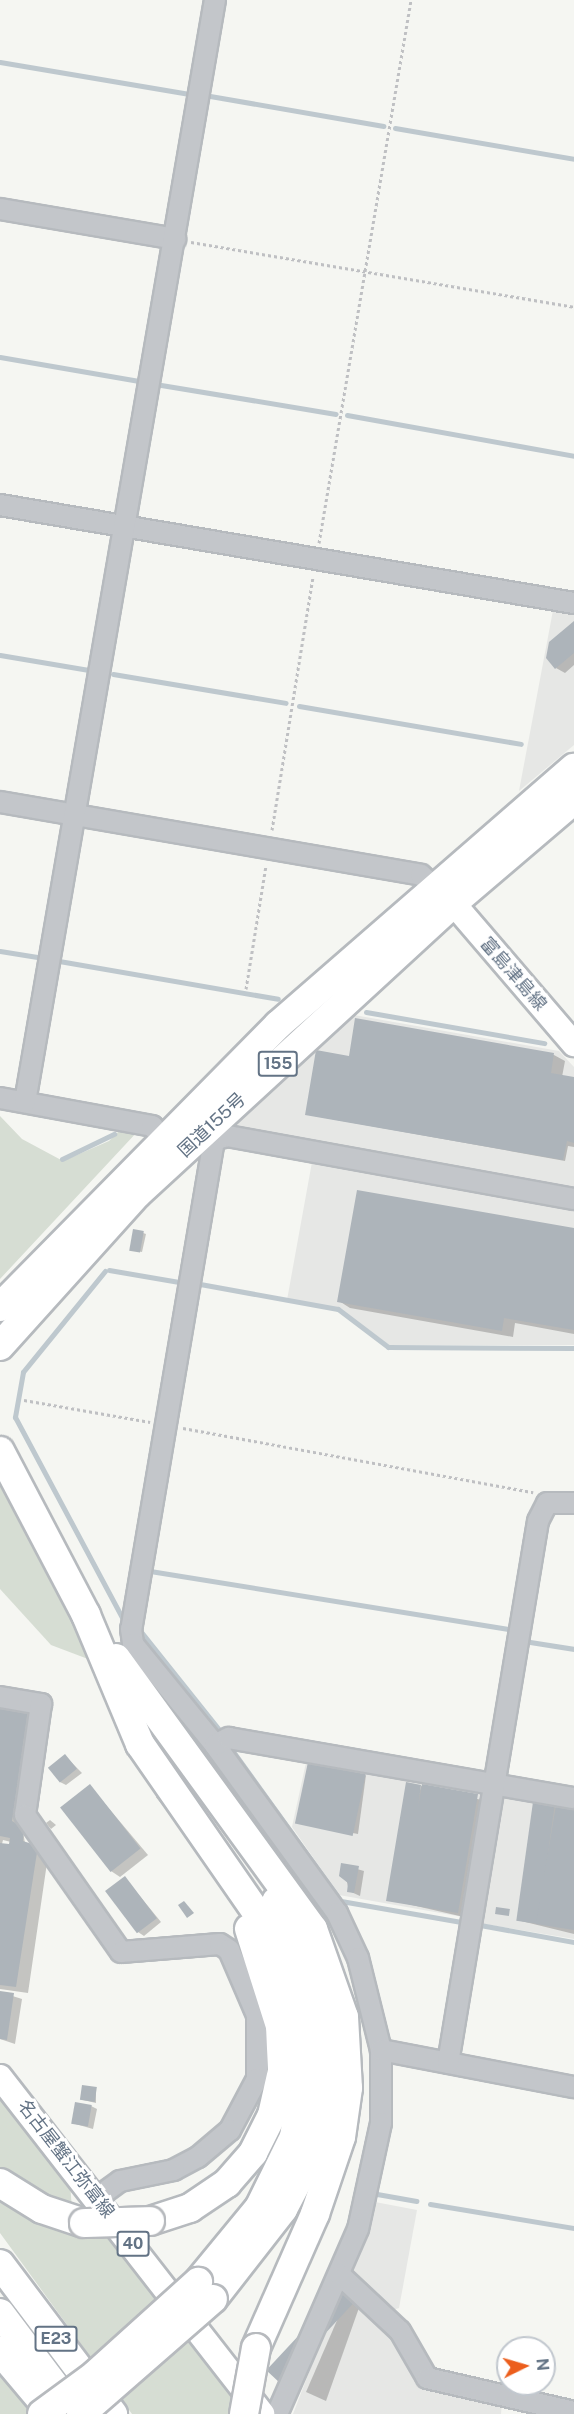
<!DOCTYPE html>
<meta charset="utf-8">
<style>
body{margin:0}
#map{position:relative;width:574px;height:2414px;overflow:hidden;background:#f5f6f2;font-family:"Public Sans","Noto Sans JP",sans-serif}
div>[style]{position:absolute}
.built>*{inset:0;background:#e6e7e5}
.green>*{inset:0;background:#d6ddd3}
.shadow>*{inset:0;background:#0003;transform-origin:0 0}
.stream>*{height:5px;margin:-2.5px;padding:0 2.5px;transform-origin:2.5px;border-radius:2.5px;background:#bec8ce}
.building>*{inset:0;background:#adb4ba;transform-origin:0 0}
.path>*{height:3px;margin-top:-1.5px;transform-origin:0;background:repeating-linear-gradient(90deg,#bfc0c3 0 3px,transparent 0 6px)}
.roads{filter:drop-shadow(2px 0 #b6babe) drop-shadow(-2px 0 #b6babe) drop-shadow(0 2px #b6babe) drop-shadow(0 -2px #b6babe)}
.minor>*{height:20px;margin:-10px;padding:0 10px;transform-origin:10px;border-radius:10px;background:#c3c6ca}
.major>*{height:24px;margin:-12px;padding:0 12px;transform-origin:12px;border-radius:12px;background:#fff}
.highway>*{height:28px;margin:-14px;padding:0 14px;transform-origin:14px;border-radius:14px;background:#fff}
.bridges{filter:drop-shadow(2px 0 #b7babe) drop-shadow(-2px 0 #b7babe) drop-shadow(0 2px #b7babe) drop-shadow(0 -2px #b7babe)}
.highway-bridge>*{height:28px;margin:-14px;padding:0 14px;transform-origin:14px;border-radius:14px;background:#fff}
span{translate:-50% -50%;white-space:nowrap;text-align:center;line-height:1.15;-webkit-text-stroke:6px #fff;paint-order:stroke}
.shield-label span{padding:2px 4px;background:#fff;border:2px solid;border-radius:4px;-webkit-text-stroke-width:0}
.shield-label{font-size:16px;color:#637385;font-weight:700}
.street-label{font-size:18px;color:#637385}
.north{position:absolute;left:496px;top:2336px;width:60px;height:60px;box-sizing:border-box;background:#fff;border:2px solid #c1c7ce;border-radius:50%;rotate:85deg;font-size:16px;font-weight:700;line-height:24px;text-align:center;color:#637385}
.north::after{content:'';display:block;margin:auto;width:21px;height:27px;background:#ec5e1c;clip-path:polygon(50% 0,100% 100%,50% 72%,0 100%)}
</style>
<div id="map">
<div class="built">
<div style="clip-path:polygon(554px 605px,574px 608px,574px 745px,519px 791px)"></div>
<div style="clip-path:polygon(354px 1015px,559px 1051px,574px 1067px,574px 1189px,230px 1129px)"></div>
<div style="clip-path:polygon(312px 1162px,574px 1206px,574px 1345px,389px 1345px,339px 1308px,287px 1300px)"></div>
<div style="clip-path:polygon(307px 1758px,480px 1787px,486px 1797px,463px 1917px,339px 1895px,292px 1827px)"></div>
<div style="clip-path:polygon(511px 1794px,574px 1804px,574px 1939px,478px 1923px,501px 1800px)"></div>
<div style="clip-path:polygon(375px 2202px,417px 2210px,399px 2308px,390px 2311px,347px 2268px)"></div>
<div style="clip-path:polygon(342px 2286px,385px 2325px,423px 2382px,502px 2403px,501px 2414px,293px 2414px)"></div>
</div>
<div class="green">
<div style="clip-path:polygon(0 1116px,22px 1139px,63px 1161px,109px 1141px,124px 1126px,138px 1131px,0 1279px)"></div>
<div style="clip-path:polygon(0 1473px,76px 1621px,88px 1659px,51px 1645px,0 1589px)"></div>
<div style="clip-path:polygon(0 2097px,70px 2182px,72px 2210px,0 2170px)"></div>
<div style="clip-path:polygon(0 2196px,49px 2228px,112px 2236px,233px 2392px,232px 2414px,132px 2414px,0 2233px)"></div>
<div style="clip-path:polygon(0 2372px,36px 2414px,0 2414px)"></div>
</div>
<div class="shadow">
<div style="clip-path:polygon(574px 623px,574px 665px,565px 673px,556px 668px)"></div>
<div style="clip-path:polygon(554px 1055px,565px 1061px,562px 1077px,574px 1079px,574px 1147px,568px 1146px,565px 1161px,309px 1115px,350px 1058px)"></div>
<div style="clip-path:polygon(134px 1230px,146px 1234px,142px 1252px,132px 1250px)"></div>
<div style="clip-path:polygon(574px 1230px,574px 1334px,515px 1323px,513px 1337px,350px 1308px,339px 1301px)"></div>
<div style="clip-path:polygon(evenodd,0 1700px,41px 1712px,23px 1832px,25px 1843px,48px 1856px,28px 1993px,0 1989px,0 1700px,3px 1840px,11px 1842px,17px 1847px,2px 1844px,3px 1840px)"></div>
<div style="clip-path:polygon(65px 1756px,82px 1773px,66px 1785px,60px 1782px)"></div>
<div style="left:204px;top:1758px;width:28px;height:62px;rotate:51deg"></div>
<div style="clip-path:polygon(366px 1775px,358px 1834px,300px 1823px)"></div>
<div style="clip-path:polygon(90px 1786px,148px 1855px,120px 1877px,111px 1871px)"></div>
<div style="left:421px;top:1786px;width:70px;height:118px;rotate:13deg"></div>
<div style="clip-path:polygon(554px 1807px,574px 1809px,574px 1934px,517px 1920px)"></div>
<div style="clip-path:polygon(50px 1820px,56px 1825px,51px 1829px,46px 1823px)"></div>
<div style="clip-path:polygon(343px 1865px,364px 1871px,360px 1896px,349px 1891px)"></div>
<div style="clip-path:polygon(125px 1878px,161px 1922px,144px 1936px,138px 1932px)"></div>
<div style="clip-path:polygon(0 1992px,22px 1999px,15px 2044px,0 2039px)"></div>
<div style="clip-path:polygon(96px 2089px,96px 2103px,83px 2100px)"></div>
<div style="clip-path:polygon(91px 2106px,97px 2109px,93px 2129px,72px 2123px)"></div>
<div style="clip-path:polygon(348px 2295px,360px 2305px,326px 2401px,306px 2392px)"></div>
</div>
<div class="stream">
<div style="left:0;top:62px;width:192px;rotate:9.6deg"></div>
<div style="left:210px;top:96px;width:176px;rotate:9.8deg"></div>
<div style="left:395px;top:128px;width:182px;rotate:9.8deg"></div>
<div style="left:0;top:357px;width:141px;rotate:9.8deg"></div>
<div style="left:161px;top:385px;width:177px;rotate:9.4deg"></div>
<div style="left:347px;top:415px;width:231px;rotate:10.2deg"></div>
<div style="left:0;top:655px;width:90px;rotate:9.6deg"></div>
<div style="left:113px;top:674px;width:175px;rotate:9.5deg"></div>
<div style="left:299px;top:706px;width:225px;rotate:9.7deg"></div>
<div style="left:0;top:951px;width:44px;rotate:9.2deg"></div>
<div style="left:59px;top:961px;width:222px;rotate:9.8deg"></div>
<div style="left:366px;top:1012px;width:181px;rotate:9.9deg"></div>
<div style="left:62px;top:1159px;width:58px;rotate:-25.7deg"></div>
<div style="left:109px;top:1270px;width:71px;rotate:9.7deg"></div>
<div style="left:105px;top:1271px;width:130px;rotate:129.1deg"></div>
<div style="left:23px;top:1372px;width:46px;rotate:100.1deg"></div>
<div style="left:15px;top:1417px;width:229px;rotate:61.9deg"></div>
<div style="left:200px;top:1284px;width:140px;rotate:10.3deg"></div>
<div style="left:338px;top:1309px;width:63px;rotate:37.2deg"></div>
<div style="left:388px;top:1347px;width:186px;rotate:0.3deg"></div>
<div style="left:150px;top:1571px;width:363px;rotate:9.2deg"></div>
<div style="left:138px;top:1628px;width:133px;rotate:51.4deg"></div>
<div style="left:530px;top:1642px;width:45px;rotate:9deg"></div>
<div style="left:232px;top:1750px;width:186px;rotate:54.2deg"></div>
<div style="left:341px;top:1901px;width:122px;rotate:9.9deg"></div>
<div style="left:480px;top:1925px;width:96px;rotate:10.3deg"></div>
<div style="left:377px;top:2194px;width:40px;rotate:10deg"></div>
<div style="left:430px;top:2204px;width:146px;rotate:9.5deg"></div>
</div>
<div class="building">
<div style="clip-path:polygon(574px 621px,574px 653px,555px 669px,546px 658px,549px 642px)"></div>
<div style="clip-path:polygon(355px 1018px,554px 1053px,551px 1073px,574px 1077px,574px 1143px,567px 1141px,563px 1160px,305px 1115px,316px 1050px,349px 1056px)"></div>
<div style="clip-path:polygon(357px 1190px,574px 1228px,574px 1330px,504px 1318px,502px 1331px,337px 1302px)"></div>
<div style="left:133px;top:1229px;width:11px;height:22px;rotate:10deg"></div>
<div style="clip-path:polygon(0 1699px,30px 1704px,12px 1821px,24px 1828px,23px 1841px,38px 1846px,16px 1987px,0 1985px,0 1843px,9px 1844px,10px 1838px,0 1836px)"></div>
<div style="left:65px;top:1754px;width:19px;height:22px;rotate:51deg"></div>
<div style="left:308px;top:1762px;width:59px;height:63px;rotate:12deg"></div>
<div style="clip-path:polygon(406px 1782px,421px 1785px,418px 1807px,422px 1784px,478px 1794px,458px 1913px,386px 1901px)"></div>
<div style="left:90px;top:1784px;width:82px;height:38px;rotate:52deg"></div>
<div style="left:533px;top:1802px;width:22px;height:120px;rotate:8deg"></div>
<div style="clip-path:polygon(556px 1805px,574px 1808px,574px 1930px,536px 1924px)"></div>
<div style="clip-path:polygon(341px 1863px,359px 1866px,354px 1893px,347px 1892px,348px 1883px,339px 1876px)"></div>
<div style="left:125px;top:1876px;width:53px;height:25px;rotate:53deg"></div>
<div style="clip-path:polygon(184px 1901px,194px 1913px,187px 1918px,178px 1905px)"></div>
<div style="left:496px;top:1907px;width:14px;height:7px;rotate:8deg"></div>
<div style="clip-path:polygon(0 1991px,14px 1993px,7px 2040px,0 2039px)"></div>
<div style="left:82px;top:2085px;width:15px;height:15px;rotate:8deg"></div>
<div style="left:75px;top:2102px;width:17px;height:22px;rotate:10deg"></div>
<div style="left:342px;top:2289px;width:18px;height:111px;rotate:43deg"></div>
</div>
<div class="path">
<div style="left:191px;top:242px;width:388px;rotate:9.6deg"></div>
<div style="left:319px;top:543px;width:551px;rotate:-80.38deg"></div>
<div style="left:272px;top:830px;width:257px;rotate:-80.8deg"></div>
<div style="left:246px;top:989px;width:125px;rotate:-80.8deg"></div>
<div style="left:24px;top:1400px;width:128px;rotate:9.9deg"></div>
<div style="left:183px;top:1428px;width:356px;rotate:10.4deg"></div>
</div>
<div class="roads">
<div class="minor">
<div style="left:0;top:209px;width:178px;rotate:9.7deg"></div>
<div style="left:0;top:505px;width:582px;rotate:9.69deg"></div>
<div style="left:0;top:802px;width:427px;rotate:9.8deg"></div>
<div style="left:421px;top:875px;width:32px;rotate:41deg"></div>
<div style="left:0;top:1098px;width:155px;rotate:10.4deg"></div>
<div style="left:152px;top:1126px;width:15px;rotate:48deg"></div>
<div style="left:25px;top:1102px;width:1118px;rotate:-80.22deg"></div>
<div style="left:206px;top:1130px;width:13px;rotate:51deg"></div>
<div style="left:214px;top:1140px;width:496px;rotate:99.6deg"></div>
<div style="left:131px;top:1629px;width:15px;rotate:82deg"></div>
<div style="left:133px;top:1644px;width:130px;rotate:50.9deg"></div>
<div style="left:215px;top:1745px;width:208px;rotate:54deg"></div>
<div style="left:337px;top:1913px;width:50px;rotate:65deg"></div>
<div style="left:358px;top:1958px;width:95px;rotate:76deg"></div>
<div style="left:381px;top:2050px;width:73px;rotate:90deg"></div>
<div style="left:381px;top:2123px;width:108px;rotate:102.2deg"></div>
<div style="left:358px;top:2229px;width:202px;rotate:113.6deg"></div>
<div style="left:214px;top:1140px;width:14px;rotate:-17deg"></div>
<div style="left:227px;top:1136px;width:353px;rotate:10.3deg"></div>
<div style="left:0;top:1697px;width:42px;rotate:9.7deg"></div>
<div style="left:41px;top:1704px;width:112px;rotate:98.2deg"></div>
<div style="left:25px;top:1815px;width:167px;rotate:55deg"></div>
<div style="left:121px;top:1952px;width:99px;rotate:-4.6deg"></div>
<div style="left:220px;top:1944px;width:11px;rotate:34deg"></div>
<div style="left:229px;top:1950px;width:71px;rotate:66.7deg"></div>
<div style="left:257px;top:2015px;width:64px;rotate:90deg"></div>
<div style="left:257px;top:2079px;width:58px;rotate:117.9deg"></div>
<div style="left:230px;top:2130px;width:42px;rotate:139.8deg"></div>
<div style="left:198px;top:2157px;width:27px;rotate:152deg"></div>
<div style="left:174px;top:2170px;width:55px;rotate:168.5deg"></div>
<div style="left:120px;top:2181px;width:29px;rotate:144deg"></div>
<div style="left:215px;top:1745px;width:16px;rotate:-27deg"></div>
<div style="left:229px;top:1738px;width:350px;rotate:9.9deg"></div>
<div style="left:381px;top:2050px;width:197px;rotate:10.9deg"></div>
<div style="left:448px;top:2063px;width:549px;rotate:-80.57deg"></div>
<div style="left:538px;top:1521px;width:20px;rotate:-63deg"></div>
<div style="left:547px;top:1503px;width:27px"></div>
<div style="left:339px;top:2274px;width:83px;rotate:43.1deg"></div>
<div style="left:400px;top:2331px;width:54px;rotate:60.1deg"></div>
<div style="left:427px;top:2378px;width:151px;rotate:13deg"></div>
</div>
<div class="major">
<div style="left:453px;top:903px;width:186px;rotate:49.4deg"></div>
<div style="left:0;top:2077px;width:427px;rotate:52.1deg"></div>
</div>
<div class="highway">
<div style="left:0;top:1307px;width:396px;rotate:-45.4deg"></div>
<div style="left:278px;top:1025px;width:392px;rotate:-41deg"></div>
<div style="left:0;top:1346px;width:205px;rotate:-48deg"></div>
<div style="left:137px;top:1194px;width:430px;rotate:-42.6deg"></div>
<div style="left:453px;top:903px;width:159px;rotate:-40.4deg"></div>
<div style="left:0;top:1451px;width:185px;rotate:62.3deg"></div>
<div style="left:86px;top:1615px;width:140px;rotate:67.3deg"></div>
<div style="left:140px;top:1744px;width:206px;rotate:55.3deg"></div>
<div style="left:257px;top:1913px;width:55px;rotate:61.6deg"></div>
<div style="left:283px;top:1961px;width:48px;rotate:71.9deg"></div>
<div style="left:298px;top:2007px;width:68px;rotate:85deg"></div>
<div style="left:304px;top:2075px;width:63px;rotate:99.2deg"></div>
<div style="left:294px;top:2137px;width:79px;rotate:116.2deg"></div>
<div style="left:259px;top:2208px;width:96px;rotate:129.5deg"></div>
<div style="left:116px;top:1658px;width:335px;rotate:54deg"></div>
<div style="left:313px;top:1929px;width:93px;rotate:70.6deg"></div>
<div style="left:344px;top:2017px;width:71px;rotate:86.8deg"></div>
<div style="left:348px;top:2088px;width:49px;rotate:98.1deg"></div>
<div style="left:341px;top:2137px;width:81px;rotate:108.7deg"></div>
<div style="left:315px;top:2214px;width:146px;rotate:113.8deg"></div>
<div style="left:0;top:2183px;width:49px;rotate:31.8deg"></div>
<div style="left:42px;top:2209px;width:44px;rotate:18.4deg"></div>
<div style="left:150px;top:2221px;width:42px;rotate:-18deg"></div>
<div style="left:190px;top:2208px;width:45px;rotate:-34deg"></div>
<div style="left:227px;top:2183px;width:40px;rotate:-49deg"></div>
<div style="left:253px;top:2153px;width:42px;rotate:-63.4deg"></div>
<div style="left:272px;top:2115px;width:45px;rotate:-77.2deg"></div>
<div style="left:282px;top:2071px;width:45px;rotate:-92.5deg"></div>
<div style="left:280px;top:2026px;width:102px;rotate:-107.7deg"></div>
<div style="left:0;top:2264px;width:188px;rotate:53deg"></div>
<div style="left:213px;top:2299px;width:114px;rotate:-52.1deg"></div>
<div style="left:283px;top:2209px;width:52px;rotate:-62.4deg"></div>
<div style="left:307px;top:2163px;width:51px;rotate:-75.1deg"></div>
<div style="left:320px;top:2114px;width:53px;rotate:-84.6deg"></div>
<div style="left:325px;top:2061px;width:50px;rotate:-95.7deg"></div>
<div style="left:320px;top:2011px;width:54px;rotate:-107.1deg"></div>
<div style="left:304px;top:1959px;width:64px;rotate:-115.8deg"></div>
<div style="left:0;top:2313px;width:126px;rotate:53deg"></div>
<div style="left:0;top:2351px;width:82px;rotate:49.9deg"></div>
</div>
</div>
<div class="bridges">
<div class="highway-bridge">
<div style="left:84px;top:2223px;width:66px;rotate:-1.7deg"></div>
<div style="left:42px;top:2414px;width:66px;rotate:-36.3deg"></div>
<div style="left:95px;top:2375px;width:139px;rotate:-42.1deg"></div>
<div style="left:81px;top:2414px;width:175px;rotate:-41.1deg"></div>
<div style="left:244px;top:2414px;width:67px;rotate:-79.7deg"></div>
</div>
</div>
<div class="shield-label">
<span style="left:278px;top:1064px">155</span>
<span style="left:133px;top:2244px">40</span>
<span style="left:56px;top:2339px">E23</span>
</div>
<div class="street-label">
<span style="left:513px;top:974px;rotate:49deg">富島津島線</span>
<span style="left:212px;top:1125px;rotate:-43deg">国道155号</span>
<span style="left:66px;top:2159px;rotate:52deg">名古屋蟹江弥富線</span>
</div>
<div class="north">N</div>
</div>
